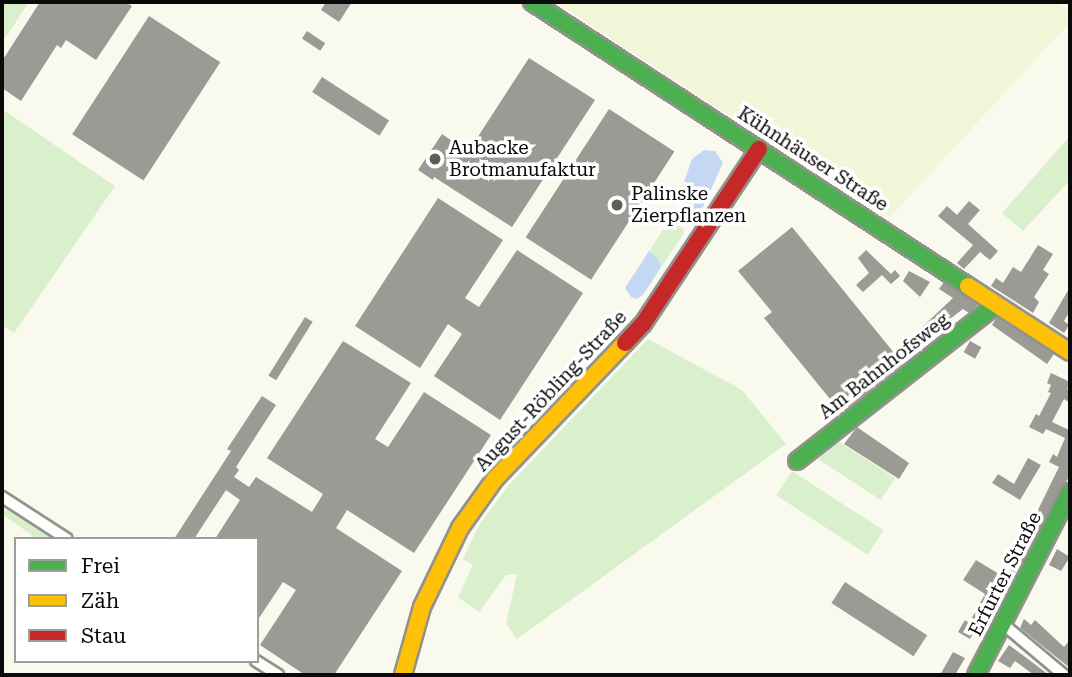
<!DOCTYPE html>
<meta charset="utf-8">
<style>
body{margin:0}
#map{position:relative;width:1072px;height:677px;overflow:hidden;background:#f9f9ed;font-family:"Roboto Serif",serif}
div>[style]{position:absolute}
.farmland>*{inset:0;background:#f2f6d9}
.green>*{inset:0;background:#daf0cd;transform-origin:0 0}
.water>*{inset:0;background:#c4d7f3}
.building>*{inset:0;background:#9c9a94;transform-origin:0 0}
.roads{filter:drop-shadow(2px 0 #92928c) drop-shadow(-2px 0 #92928c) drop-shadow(0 2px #92928c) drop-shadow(0 -2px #92928c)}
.street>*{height:10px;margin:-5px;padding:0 5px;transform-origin:5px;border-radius:5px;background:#fefefc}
.fast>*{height:16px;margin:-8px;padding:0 8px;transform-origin:8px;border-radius:8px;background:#4caf50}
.slow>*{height:16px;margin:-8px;padding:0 8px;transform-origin:8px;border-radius:8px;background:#ffc107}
.jam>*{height:16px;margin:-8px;padding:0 8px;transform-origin:8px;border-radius:8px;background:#c62828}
.dots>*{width:19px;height:19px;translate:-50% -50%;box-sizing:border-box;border:4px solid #fff;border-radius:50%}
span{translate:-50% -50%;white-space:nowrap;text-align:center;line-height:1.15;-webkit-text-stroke:7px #fff;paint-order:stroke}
.poi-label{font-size:19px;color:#0a0a0a}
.left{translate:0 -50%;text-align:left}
.street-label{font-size:19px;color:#0a0a0a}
.frame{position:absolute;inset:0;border:4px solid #0a0a0a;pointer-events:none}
.legend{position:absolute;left:14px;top:537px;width:245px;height:126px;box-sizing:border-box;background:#fff;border:2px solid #9d9d9d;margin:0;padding:9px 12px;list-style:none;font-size:21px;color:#0a0a0a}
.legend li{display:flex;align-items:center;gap:14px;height:35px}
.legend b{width:35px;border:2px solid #9d9d9d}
</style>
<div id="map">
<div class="farmland">
<div style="clip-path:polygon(555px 2px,1057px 2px,1070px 13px,1070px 22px,891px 216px,885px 217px)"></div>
</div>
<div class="green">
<div style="clip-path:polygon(2px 2px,29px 2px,2px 43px)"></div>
<div style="clip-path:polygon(2px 109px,115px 186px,14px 333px,2px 325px)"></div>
<div style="clip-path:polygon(1070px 136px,1070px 180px,1023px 231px,1002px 213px)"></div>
<div style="clip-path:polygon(676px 223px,684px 230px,683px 235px,661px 267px,659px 259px,649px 251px,665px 227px)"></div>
<div style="clip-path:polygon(648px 339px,742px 390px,786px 444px,517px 639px,506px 624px,517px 574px,506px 575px,479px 612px,458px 597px,473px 565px,463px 559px,478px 527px,508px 486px)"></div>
<div style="left:833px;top:438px;width:74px;height:26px;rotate:33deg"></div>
<div style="left:792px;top:471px;width:109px;height:29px;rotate:33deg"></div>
<div style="clip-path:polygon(7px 509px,53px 539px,37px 539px,2px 514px)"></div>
</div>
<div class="water">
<div style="clip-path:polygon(704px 150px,715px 151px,723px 163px,703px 207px,692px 212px,682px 203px,682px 188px,692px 159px)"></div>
<div style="clip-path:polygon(649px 251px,659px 259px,661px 267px,643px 295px,637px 299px,631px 297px,625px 288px)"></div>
</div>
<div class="building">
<div style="clip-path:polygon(40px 2px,125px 2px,132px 6px,96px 60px,66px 40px,61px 48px,57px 45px,21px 101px,2px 88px,2px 61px)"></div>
<div style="clip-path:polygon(326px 2px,352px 2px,339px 22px,321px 10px)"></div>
<div style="left:149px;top:16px;width:85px;height:141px;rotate:33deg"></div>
<div style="left:307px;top:31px;width:22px;height:9px;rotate:34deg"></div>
<div style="clip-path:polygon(529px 58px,595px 100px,512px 227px,434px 177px,433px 180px,418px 170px,442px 134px,468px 152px)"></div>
<div style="left:322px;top:77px;width:80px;height:18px;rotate:33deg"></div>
<div style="left:609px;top:109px;width:78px;height:153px;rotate:33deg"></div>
<div style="clip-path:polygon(438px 198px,503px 240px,465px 298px,479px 307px,517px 250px,583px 293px,500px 420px,434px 376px,462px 334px,448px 324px,420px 368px,355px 326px)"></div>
<div style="clip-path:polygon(969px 201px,980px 210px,968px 224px,998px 251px,990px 260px,980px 252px,964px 269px,957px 263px,973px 245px,938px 216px,947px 206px,957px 215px)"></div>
<div style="clip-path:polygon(792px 227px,903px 364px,849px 407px,837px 393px,830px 399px,764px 318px,772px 312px,738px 271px)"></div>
<div style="clip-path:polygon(1038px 245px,1053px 254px,1043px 270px,1049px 274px,1034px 297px,1039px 302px,1033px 313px,991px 286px,996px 278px,1003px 283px,1013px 267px,1021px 272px)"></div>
<div style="clip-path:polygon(866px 250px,891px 274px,895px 270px,900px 276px,891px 284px,882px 275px,863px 292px,856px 285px,869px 273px,858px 258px)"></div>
<div style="clip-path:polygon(909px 271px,930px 282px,920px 297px,903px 281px)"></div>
<div style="clip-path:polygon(944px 282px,978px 305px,969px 313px,963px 309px,910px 349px,905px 343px,953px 298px,939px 289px)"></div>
<div style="clip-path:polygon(1070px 287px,1070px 311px,1064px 321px,1069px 325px,1064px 333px,1049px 323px)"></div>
<div style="left:305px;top:317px;width:9px;height:69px;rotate:32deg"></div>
<div style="clip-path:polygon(997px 317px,1054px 354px,1047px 364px,992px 325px)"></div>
<div style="clip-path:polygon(343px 341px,411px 383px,375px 439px,388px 447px,424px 392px,491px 435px,414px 553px,347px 510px,336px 528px,402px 571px,334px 675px,305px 675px,260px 645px,296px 590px,283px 582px,257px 621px,257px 539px,215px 539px,240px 500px,226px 490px,194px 539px,174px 539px,231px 451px,227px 449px,262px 396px,276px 405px,236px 467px,239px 470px,234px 477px,249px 487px,256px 477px,312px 512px,323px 494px,267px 458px)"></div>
<div style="left:970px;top:341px;width:13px;height:13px;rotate:29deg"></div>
<div style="clip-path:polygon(1051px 373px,1070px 382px,1067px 389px,1070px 391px,1070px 403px,1064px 399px,1052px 422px,1069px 430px,1070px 427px,1070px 475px,1004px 595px,1001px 593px,987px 618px,983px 615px,970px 639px,958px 632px,965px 620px,969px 623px,985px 594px,963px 580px,976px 560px,999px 574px,1024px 529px,1021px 527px,1032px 511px,1036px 514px,1059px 467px,1049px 462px,1053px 454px,1057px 457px,1065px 438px,1046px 429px,1043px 434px,1029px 427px,1036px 414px,1039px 416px,1051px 393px,1048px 392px,1051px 385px,1047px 383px)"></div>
<div style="clip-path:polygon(857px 427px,909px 463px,899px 479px,844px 444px)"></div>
<div style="clip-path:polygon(1028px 458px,1041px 465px,1020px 500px,992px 483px,998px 474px,1014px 484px)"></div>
<div style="clip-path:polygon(1057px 549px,1070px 557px,1061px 571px,1049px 565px)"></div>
<div style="left:845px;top:582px;width:98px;height:25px;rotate:33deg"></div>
<div style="clip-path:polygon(1024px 619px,1031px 625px,1035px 620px,1064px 647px,1070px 640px,1070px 668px,1020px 628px)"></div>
<div style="clip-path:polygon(1009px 645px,1028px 659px,1049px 675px,1034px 675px,1015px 661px,1010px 668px,998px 661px)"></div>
<div style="clip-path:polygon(953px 652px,965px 658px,955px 675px,940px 675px)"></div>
</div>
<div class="roads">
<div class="street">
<div style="left:2px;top:497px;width:77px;rotate:32.9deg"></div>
<div style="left:1003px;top:624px;width:80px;rotate:39.9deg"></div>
<div style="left:256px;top:661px;width:26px;rotate:32deg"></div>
</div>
<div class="fast">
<div style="left:532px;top:2px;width:520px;rotate:33.08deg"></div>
<div style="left:797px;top:461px;width:253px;rotate:-38.1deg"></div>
<div style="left:976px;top:675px;width:206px;rotate:-62.8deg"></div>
</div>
<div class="slow">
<div style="left:968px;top:286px;width:121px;rotate:32.9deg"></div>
<div style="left:403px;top:675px;width:71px;rotate:-74.4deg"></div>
<div style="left:422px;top:607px;width:88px;rotate:-64.3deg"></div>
<div style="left:460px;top:528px;width:60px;rotate:-54.5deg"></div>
<div style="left:495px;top:479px;width:188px;rotate:-46.3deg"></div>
</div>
<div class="jam">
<div style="left:625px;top:343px;width:26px;rotate:-47deg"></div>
<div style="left:643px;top:324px;width:210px;rotate:-56.5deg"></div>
</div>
</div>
<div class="dots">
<div style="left:435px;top:159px;background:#5e5e59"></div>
<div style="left:617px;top:205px;background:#5e5e59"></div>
</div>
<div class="poi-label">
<span class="left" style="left:449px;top:159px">Aubacke<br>Brotmanufaktur</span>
<span class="left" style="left:631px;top:205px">Palinske<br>Zierpflanzen</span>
</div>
<div class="street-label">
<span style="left:813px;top:159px;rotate:33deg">Kühnhäuser Straße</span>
<span style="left:884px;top:366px;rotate:-38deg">Am Bahnhofsweg</span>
<span style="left:551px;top:391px;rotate:-47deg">August-Röbling-Straße</span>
<span style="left:1005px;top:574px;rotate:-63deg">Erfurter Straße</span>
</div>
<div class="frame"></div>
<ul class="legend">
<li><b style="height:9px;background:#4caf50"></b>Frei</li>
<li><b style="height:9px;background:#ffc107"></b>Zäh</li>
<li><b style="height:9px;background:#c62828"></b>Stau</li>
</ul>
</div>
